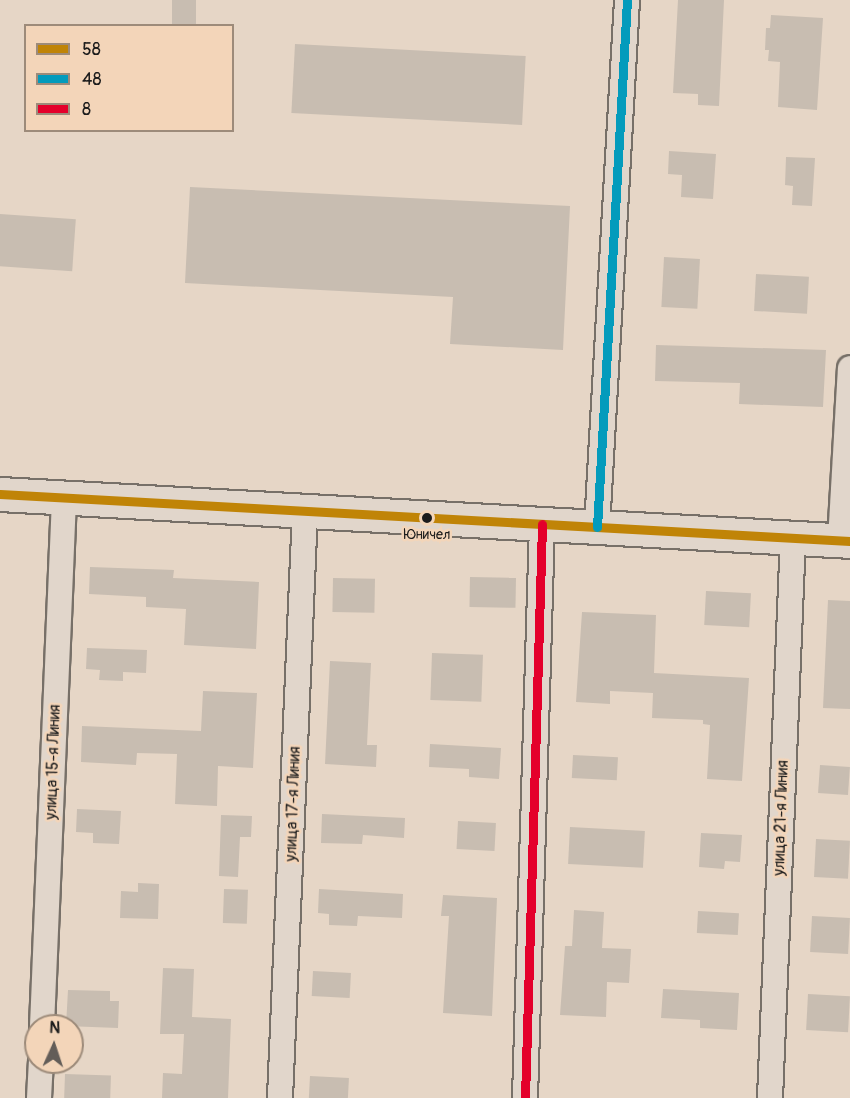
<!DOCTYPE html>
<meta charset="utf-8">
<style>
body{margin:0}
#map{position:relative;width:850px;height:1098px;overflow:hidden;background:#e6d6c6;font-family:Pangolin,sans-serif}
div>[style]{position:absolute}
.building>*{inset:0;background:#c8bdb1;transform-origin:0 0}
.roads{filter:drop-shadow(2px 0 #777068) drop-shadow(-2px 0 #777068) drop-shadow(0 2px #777068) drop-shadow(0 -2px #777068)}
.minor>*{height:24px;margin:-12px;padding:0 12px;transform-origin:12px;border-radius:12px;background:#e1d6cb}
.secondary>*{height:33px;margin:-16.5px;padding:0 16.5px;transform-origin:16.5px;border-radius:16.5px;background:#e1d6cb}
.bus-1>*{height:9px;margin:-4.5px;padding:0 4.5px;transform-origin:4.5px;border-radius:4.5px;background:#c08407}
.bus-2>*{height:9px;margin:-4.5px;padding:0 4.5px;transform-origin:4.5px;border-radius:4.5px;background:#039bbc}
.bus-3>*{height:9px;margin:-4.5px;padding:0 4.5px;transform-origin:4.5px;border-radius:4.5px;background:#e4002b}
.dots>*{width:16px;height:16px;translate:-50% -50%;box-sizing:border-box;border:3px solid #f3d5b9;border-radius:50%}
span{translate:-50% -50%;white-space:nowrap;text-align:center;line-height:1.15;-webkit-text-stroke:5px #f3d5b9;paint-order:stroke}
.bus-label{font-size:14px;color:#1c1c1c}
.street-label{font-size:16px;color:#1c1c1c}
.legend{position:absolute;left:24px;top:24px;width:210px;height:108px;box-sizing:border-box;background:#f3d5b9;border:2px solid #9d8b7a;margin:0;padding:8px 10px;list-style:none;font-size:18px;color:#1c1c1c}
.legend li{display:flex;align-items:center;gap:12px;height:30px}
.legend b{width:30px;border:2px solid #9d8b7a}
.north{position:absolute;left:24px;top:1014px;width:60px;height:60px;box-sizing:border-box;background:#f3d5b9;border:2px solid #9d8b7a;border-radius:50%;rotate:3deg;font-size:16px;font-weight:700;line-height:24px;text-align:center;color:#1c1c1c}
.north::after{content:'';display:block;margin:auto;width:21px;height:27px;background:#635d58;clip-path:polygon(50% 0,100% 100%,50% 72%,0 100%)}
</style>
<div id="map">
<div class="building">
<div style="left:172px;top:0;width:24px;height:26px"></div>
<div style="clip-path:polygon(678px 0,724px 0,719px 106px,698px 105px,698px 94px,673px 93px)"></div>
<div style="clip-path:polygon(771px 15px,823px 18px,817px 110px,778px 107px,780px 62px,768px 61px,769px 50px,765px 50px,766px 28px,770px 28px)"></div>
<div style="left:295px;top:44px;width:231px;height:69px;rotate:3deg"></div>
<div style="clip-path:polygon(669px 151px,716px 154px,713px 199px,681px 197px,682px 175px,668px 174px)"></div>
<div style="clip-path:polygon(786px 157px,815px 158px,812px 206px,792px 205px,793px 186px,785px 185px)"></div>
<div style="clip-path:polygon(190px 187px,570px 206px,563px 350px,450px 344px,453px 297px,185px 283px)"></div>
<div style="left:0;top:214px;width:76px;height:52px;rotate:4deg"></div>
<div style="left:664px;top:257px;width:36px;height:50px;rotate:3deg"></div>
<div style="left:756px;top:274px;width:53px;height:37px;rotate:3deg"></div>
<div style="clip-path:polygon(656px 345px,826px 350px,823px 407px,739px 404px,740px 383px,655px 381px)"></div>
<div style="clip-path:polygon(90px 567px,174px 570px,173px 578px,259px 582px,256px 649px,184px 645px,186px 609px,146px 607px,146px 597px,89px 594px)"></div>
<div style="left:470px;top:577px;width:46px;height:30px;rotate:1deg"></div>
<div style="left:333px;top:578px;width:42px;height:34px;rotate:1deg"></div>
<div style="left:706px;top:591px;width:45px;height:34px;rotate:3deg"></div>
<div style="clip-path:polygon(828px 600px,850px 601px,850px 709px,823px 708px)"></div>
<div style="clip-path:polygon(582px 612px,656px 615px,654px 673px,749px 678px,742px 781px,707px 779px,710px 725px,703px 724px,703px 720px,652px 718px,653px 693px,610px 691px,610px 704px,576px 702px)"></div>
<div style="clip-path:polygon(87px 648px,147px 650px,146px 673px,123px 672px,123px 681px,99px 680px,100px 670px,86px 669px)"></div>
<div style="left:432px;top:653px;width:51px;height:47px;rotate:2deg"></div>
<div style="clip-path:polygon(330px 661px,371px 663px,367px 745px,377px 745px,376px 767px,325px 764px)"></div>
<div style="clip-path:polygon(203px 691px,257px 693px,253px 768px,218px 766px,217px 806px,175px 804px,177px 754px,137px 753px,136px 765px,81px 762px,82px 726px,201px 731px)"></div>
<div style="clip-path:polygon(430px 744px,501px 748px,499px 779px,469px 777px,469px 769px,429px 767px)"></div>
<div style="left:573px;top:755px;width:45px;height:23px;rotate:3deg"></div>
<div style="left:820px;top:765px;width:30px;height:28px;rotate:4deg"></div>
<div style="clip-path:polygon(77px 809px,121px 811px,119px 844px,93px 843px,93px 833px,76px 832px)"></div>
<div style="clip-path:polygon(322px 814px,405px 818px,404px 838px,363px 835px,362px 844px,321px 843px)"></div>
<div style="clip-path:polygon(221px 815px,252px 816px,251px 837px,240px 837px,238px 877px,219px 876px)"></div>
<div style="left:458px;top:821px;width:38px;height:28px;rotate:3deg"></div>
<div style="left:570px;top:827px;width:75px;height:37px;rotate:3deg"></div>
<div style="clip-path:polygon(701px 833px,742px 835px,740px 862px,725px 861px,724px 869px,699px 867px)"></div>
<div style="left:816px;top:839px;width:34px;height:38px;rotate:3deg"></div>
<div style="clip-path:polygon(138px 883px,159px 884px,158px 919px,120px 918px,121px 891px,138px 892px)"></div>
<div style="left:224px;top:889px;width:24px;height:34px;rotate:2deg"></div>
<div style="clip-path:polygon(319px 889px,403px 894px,402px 918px,358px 916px,357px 926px,329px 925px,329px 914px,318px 913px)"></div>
<div style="clip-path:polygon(443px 895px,497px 898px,492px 1016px,443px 1013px,449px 916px,441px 916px)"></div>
<div style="clip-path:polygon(574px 910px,604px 912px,602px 948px,631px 949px,629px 983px,607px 982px,606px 1017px,560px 1015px,565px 946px,572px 946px)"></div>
<div style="left:698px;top:911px;width:41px;height:22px;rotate:3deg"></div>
<div style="left:812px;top:916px;width:38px;height:36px;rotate:3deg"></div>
<div style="clip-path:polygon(163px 968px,194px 969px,192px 1017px,231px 1019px,228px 1098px,162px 1098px,163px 1073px,182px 1074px,184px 1034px,160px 1034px)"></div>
<div style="left:313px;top:971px;width:38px;height:25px;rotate:3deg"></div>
<div style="clip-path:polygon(663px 989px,739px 993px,737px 1030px,700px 1028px,700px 1020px,661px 1018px)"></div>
<div style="clip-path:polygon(68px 990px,110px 991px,110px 1001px,119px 1001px,118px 1028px,66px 1026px)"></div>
<div style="left:808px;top:994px;width:42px;height:36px;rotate:3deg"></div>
<div style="left:65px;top:1074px;width:46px;height:24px;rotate:2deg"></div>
<div style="left:310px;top:1076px;width:39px;height:22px;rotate:3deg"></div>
</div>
<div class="roads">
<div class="minor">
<div style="left:597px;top:527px;width:528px;rotate:-86.74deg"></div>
<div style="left:840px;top:541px;width:173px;rotate:-86.7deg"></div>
<div style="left:42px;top:1026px;width:528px;rotate:-87.61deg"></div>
<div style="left:39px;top:1098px;width:36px;rotate:-87deg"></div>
<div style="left:280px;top:1098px;width:588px;rotate:-87.56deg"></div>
<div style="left:525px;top:1098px;width:574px;rotate:-88.3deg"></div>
<div style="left:770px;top:1098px;width:560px;rotate:-87.65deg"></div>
</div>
<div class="secondary">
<div style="left:0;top:494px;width:851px;rotate:3.16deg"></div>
</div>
</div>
<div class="bus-1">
<div style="left:0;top:494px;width:851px;rotate:3.16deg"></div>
</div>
<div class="bus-2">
<div style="left:597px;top:527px;width:528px;rotate:-86.74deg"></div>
</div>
<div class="bus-3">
<div style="left:525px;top:1098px;width:574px;rotate:-88.3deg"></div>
</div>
<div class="dots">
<div style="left:427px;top:518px;background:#1c1c1c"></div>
</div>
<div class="bus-label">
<span style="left:427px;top:535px">Юничел</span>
</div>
<div class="street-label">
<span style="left:53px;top:762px;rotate:-88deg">улица 15-я Линия</span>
<span style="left:293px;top:804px;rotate:-88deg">улица 17-я Линия</span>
<span style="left:781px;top:818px;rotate:-88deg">улица 21-я Линия</span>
</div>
<ul class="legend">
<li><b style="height:8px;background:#c08407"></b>58</li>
<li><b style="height:8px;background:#039bbc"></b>48</li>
<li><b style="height:8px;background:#e4002b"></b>8</li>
</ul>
<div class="north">N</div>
</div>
